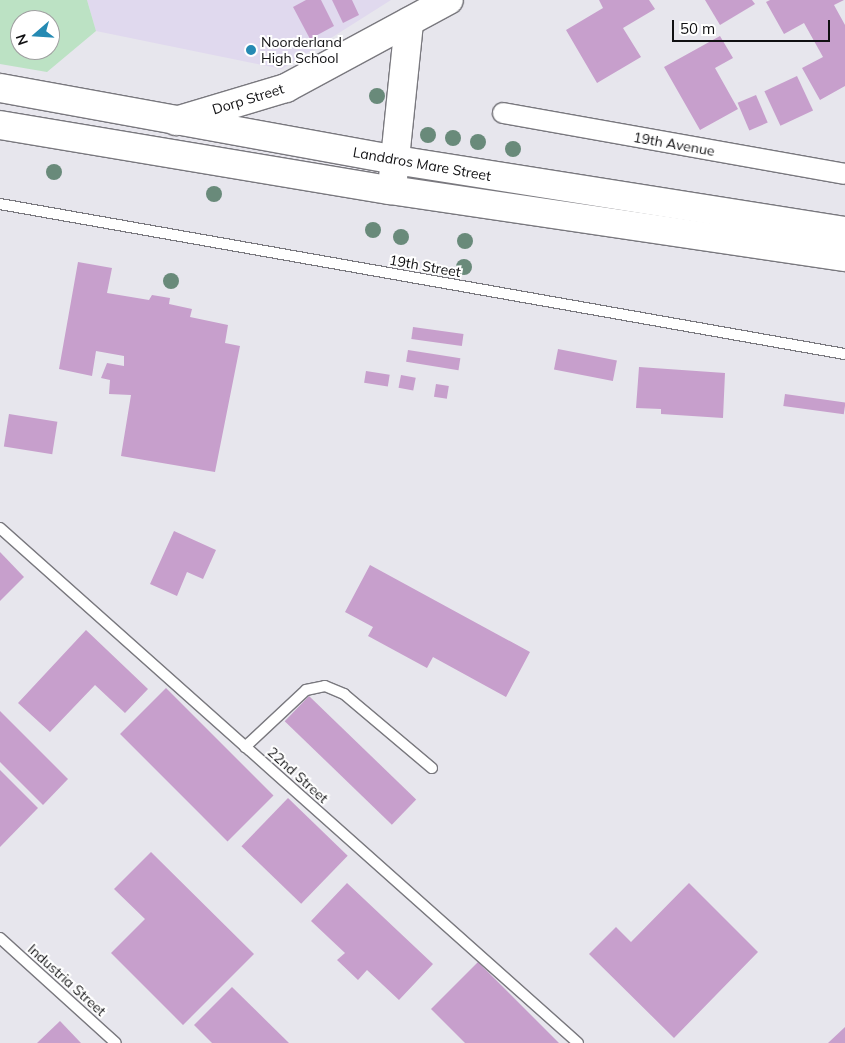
<!DOCTYPE html>
<style>
body{margin:0}
#map{position:relative;width:845px;height:1043px;overflow:hidden;background:#e7e6ed;font-family:Mulish,sans-serif}
div>[style]{position:absolute}
.education>*{inset:0;background:#e0d9ee}
.green>*{inset:0;background:#bce2c4}
.building>*{inset:0;background:#c79fcc;transform-origin:0 0}
.roads{filter:drop-shadow(1px 0 #79787e) drop-shadow(-1px 0 #79787e) drop-shadow(0 1px #79787e) drop-shadow(0 -1px #79787e)}
.lane>*{height:10px;margin:-5px;padding:0 5px;transform-origin:5px;border-radius:5px;background:#fff}
.street>*{height:20px;margin:-10px;padding:0 10px;transform-origin:10px;border-radius:10px;background:#fff}
.secondary>*{height:28px;margin:-14px;padding:0 14px;transform-origin:14px;border-radius:14px;background:#fff}
.primary>*{height:28px;margin:-14px;padding:0 14px;transform-origin:14px;border-radius:14px;background:#fff}
.trees>*{width:16px;height:16px;margin:-8px;border-radius:50%;background:#698a7a}
.dots>*{width:14px;height:14px;translate:-50% -50%;box-sizing:border-box;border:2px solid #fff;border-radius:50%}
span{translate:-50% -50%;white-space:nowrap;text-align:center;line-height:1.15;-webkit-text-stroke:4px #fff;paint-order:stroke}
.poi-label{font-size:14px;color:#101012}
.left{translate:0 -50%;text-align:left}
.street-label{font-size:14px;color:#101012}
.north{position:absolute;left:10px;top:10px;width:50px;height:50px;box-sizing:border-box;background:#fff;border:1px solid #9f9fa0;border-radius:50%;rotate:251deg;font-size:14px;font-weight:700;line-height:20px;text-align:center;color:#101012}
.north::after{content:'';display:block;margin:auto;width:18px;height:22px;background:#258ab3;clip-path:polygon(50% 0,100% 100%,50% 72%,0 100%)}
.scale{position:absolute;left:672px;top:20px;width:158px;height:22px;box-sizing:border-box;border:2px solid #101012;border-top:0;padding-left:6px;font-size:15px;line-height:18px;white-space:nowrap;color:#101012;-webkit-text-stroke:4px #fff;paint-order:stroke}
</style>
<div id="map">
<div class="education">
<div style="clip-path:polygon(87px 0,391px 0,282px 69px,96px 31px)"></div>
</div>
<div class="green">
<div style="clip-path:polygon(evenodd,0 0,87px 0,96px 31px,47px 72px,0 64px,0 0,20px 20px,50px 20px,50px 50px,20px 50px,20px 20px)"></div>
</div>
<div class="building">
<div style="clip-path:polygon(306px 0,321px 0,334px 26px,310px 39px,293px 7px)"></div>
<div style="clip-path:polygon(332px 0,352px 0,359px 15px,343px 23px)"></div>
<div style="clip-path:polygon(599px 0,649px 0,655px 9px,623px 28px,641px 57px,597px 83px,566px 30px,603px 8px)"></div>
<div style="clip-path:polygon(705px 0,752px 0,755px 4px,720px 25px)"></div>
<div style="clip-path:polygon(770px 0,844px 0,834px 5px,845px 25px,845px 86px,820px 100px,802px 68px,823px 57px,804px 23px,784px 34px,766px 2px)"></div>
<div style="clip-path:polygon(720px 36px,733px 58px,715px 68px,738px 109px,700px 130px,664px 67px)"></div>
<div style="left:797px;top:76px;width:38px;height:36px;rotate:65deg"></div>
<div style="left:756px;top:95px;width:30px;height:20px;rotate:67deg"></div>
<div style="clip-path:polygon(78px 262px,112px 268px,107px 293px,149px 300px,152px 295px,170px 298px,169px 304px,192px 309px,190px 317px,228px 325px,225px 343px,240px 346px,215px 472px,121px 456px,131px 395px,109px 394px,110px 380px,101px 378px,107px 363px,124px 366px,124px 356px,96px 351px,92px 376px,59px 369px)"></div>
<div style="left:413px;top:327px;width:51px;height:12px;rotate:8deg"></div>
<div style="left:558px;top:349px;width:60px;height:21px;rotate:11deg"></div>
<div style="left:408px;top:350px;width:53px;height:12px;rotate:9deg"></div>
<div style="clip-path:polygon(639px 367px,725px 373px,723px 418px,661px 414px,661px 409px,636px 408px)"></div>
<div style="left:366px;top:371px;width:24px;height:12px;rotate:9deg"></div>
<div style="left:401px;top:375px;width:15px;height:13px;rotate:11deg"></div>
<div style="left:436px;top:384px;width:13px;height:13px;rotate:9deg"></div>
<div style="left:785px;top:394px;width:61px;height:12px;rotate:8deg"></div>
<div style="left:9px;top:414px;width:49px;height:33px;rotate:9deg"></div>
<div style="clip-path:polygon(174px 531px,216px 550px,203px 579px,187px 572px,177px 596px,150px 584px)"></div>
<div style="clip-path:polygon(0 552px,24px 577px,0 601px)"></div>
<div style="clip-path:polygon(370px 565px,530px 652px,506px 697px,433px 657px,427px 668px,368px 636px,373px 627px,345px 612px)"></div>
<div style="clip-path:polygon(86px 630px,148px 689px,125px 713px,95px 685px,50px 732px,18px 703px)"></div>
<div style="left:166px;top:688px;width:152px;height:65px;rotate:45deg"></div>
<div style="left:309px;top:696px;width:149px;height:35px;rotate:44deg"></div>
<div style="clip-path:polygon(0 711px,68px 779px,43px 805px,0 762px)"></div>
<div style="clip-path:polygon(0 770px,38px 808px,0 847px)"></div>
<div style="left:288px;top:798px;width:83px;height:67px;rotate:44deg"></div>
<div style="clip-path:polygon(151px 852px,254px 954px,183px 1025px,111px 953px,145px 919px,114px 889px)"></div>
<div style="clip-path:polygon(347px 883px,433px 964px,399px 1000px,367px 970px,358px 980px,337px 960px,345px 953px,311px 921px)"></div>
<div style="clip-path:polygon(689px 883px,758px 952px,674px 1038px,589px 954px,616px 927px,631px 942px)"></div>
<div style="clip-path:polygon(478px 962px,559px 1043px,465px 1043px,431px 1009px)"></div>
<div style="clip-path:polygon(232px 987px,289px 1043px,212px 1043px,194px 1025px)"></div>
<div style="clip-path:polygon(60px 1021px,81px 1043px,37px 1043px)"></div>
<div style="clip-path:polygon(845px 1027px,845px 1043px,828px 1043px)"></div>
</div>
<div class="roads">
<div class="lane">
<div style="left:0;top:204px;width:858px;rotate:10.07deg"></div>
<div style="left:0;top:528px;width:774px;rotate:41.7deg"></div>
<div style="left:245px;top:747px;width:83px;rotate:-43.1deg"></div>
<div style="left:306px;top:690px;width:19px;rotate:-12deg"></div>
<div style="left:325px;top:686px;width:21px;rotate:23deg"></div>
<div style="left:344px;top:694px;width:115px;rotate:40.1deg"></div>
<div style="left:0;top:938px;width:156px;rotate:42.2deg"></div>
</div>
<div class="street">
<div style="left:503px;top:113px;width:347px;rotate:10.1deg"></div>
</div>
<div class="secondary">
<div style="left:176px;top:121px;width:115px;rotate:-16.7deg"></div>
<div style="left:286px;top:88px;width:185px;rotate:-28.4deg"></div>
</div>
<div class="primary">
<div style="left:0;top:88px;width:402px;rotate:10.3deg"></div>
<div style="left:396px;top:160px;width:455px;rotate:9deg"></div>
<div style="left:0;top:125px;width:395px;rotate:9.5deg"></div>
<div style="left:390px;top:190px;width:460px;rotate:8.4deg"></div>
<div style="left:393px;top:178px;width:157px;rotate:-84.1deg"></div>
</div>
</div>
<div class="trees">
<div style="left:377px;top:96px"></div>
<div style="left:428px;top:135px"></div>
<div style="left:453px;top:138px"></div>
<div style="left:478px;top:142px"></div>
<div style="left:513px;top:149px"></div>
<div style="left:54px;top:172px"></div>
<div style="left:214px;top:194px"></div>
<div style="left:373px;top:230px"></div>
<div style="left:401px;top:237px"></div>
<div style="left:465px;top:241px"></div>
<div style="left:464px;top:267px"></div>
<div style="left:171px;top:281px"></div>
</div>
<div class="dots">
<div style="left:251px;top:50px;background:#258ab3"></div>
</div>
<div class="poi-label">
<span class="left" style="left:261px;top:50px">Noorderland<br>High School</span>
</div>
<div class="street-label">
<span style="left:248px;top:99px;rotate:-17deg">Dorp Street</span>
<span style="left:674px;top:144px;rotate:10deg">19th Avenue</span>
<span style="left:422px;top:164px;rotate:10deg">Landdros Mare Street</span>
<span style="left:425px;top:266px;rotate:10deg">19th Street</span>
<span style="left:298px;top:775px;rotate:42deg">22nd Street</span>
<span style="left:67px;top:980px;rotate:42deg">Industria Street</span>
</div>
<div class="north">N</div>
<div class="scale">50 m</div>
</div>
